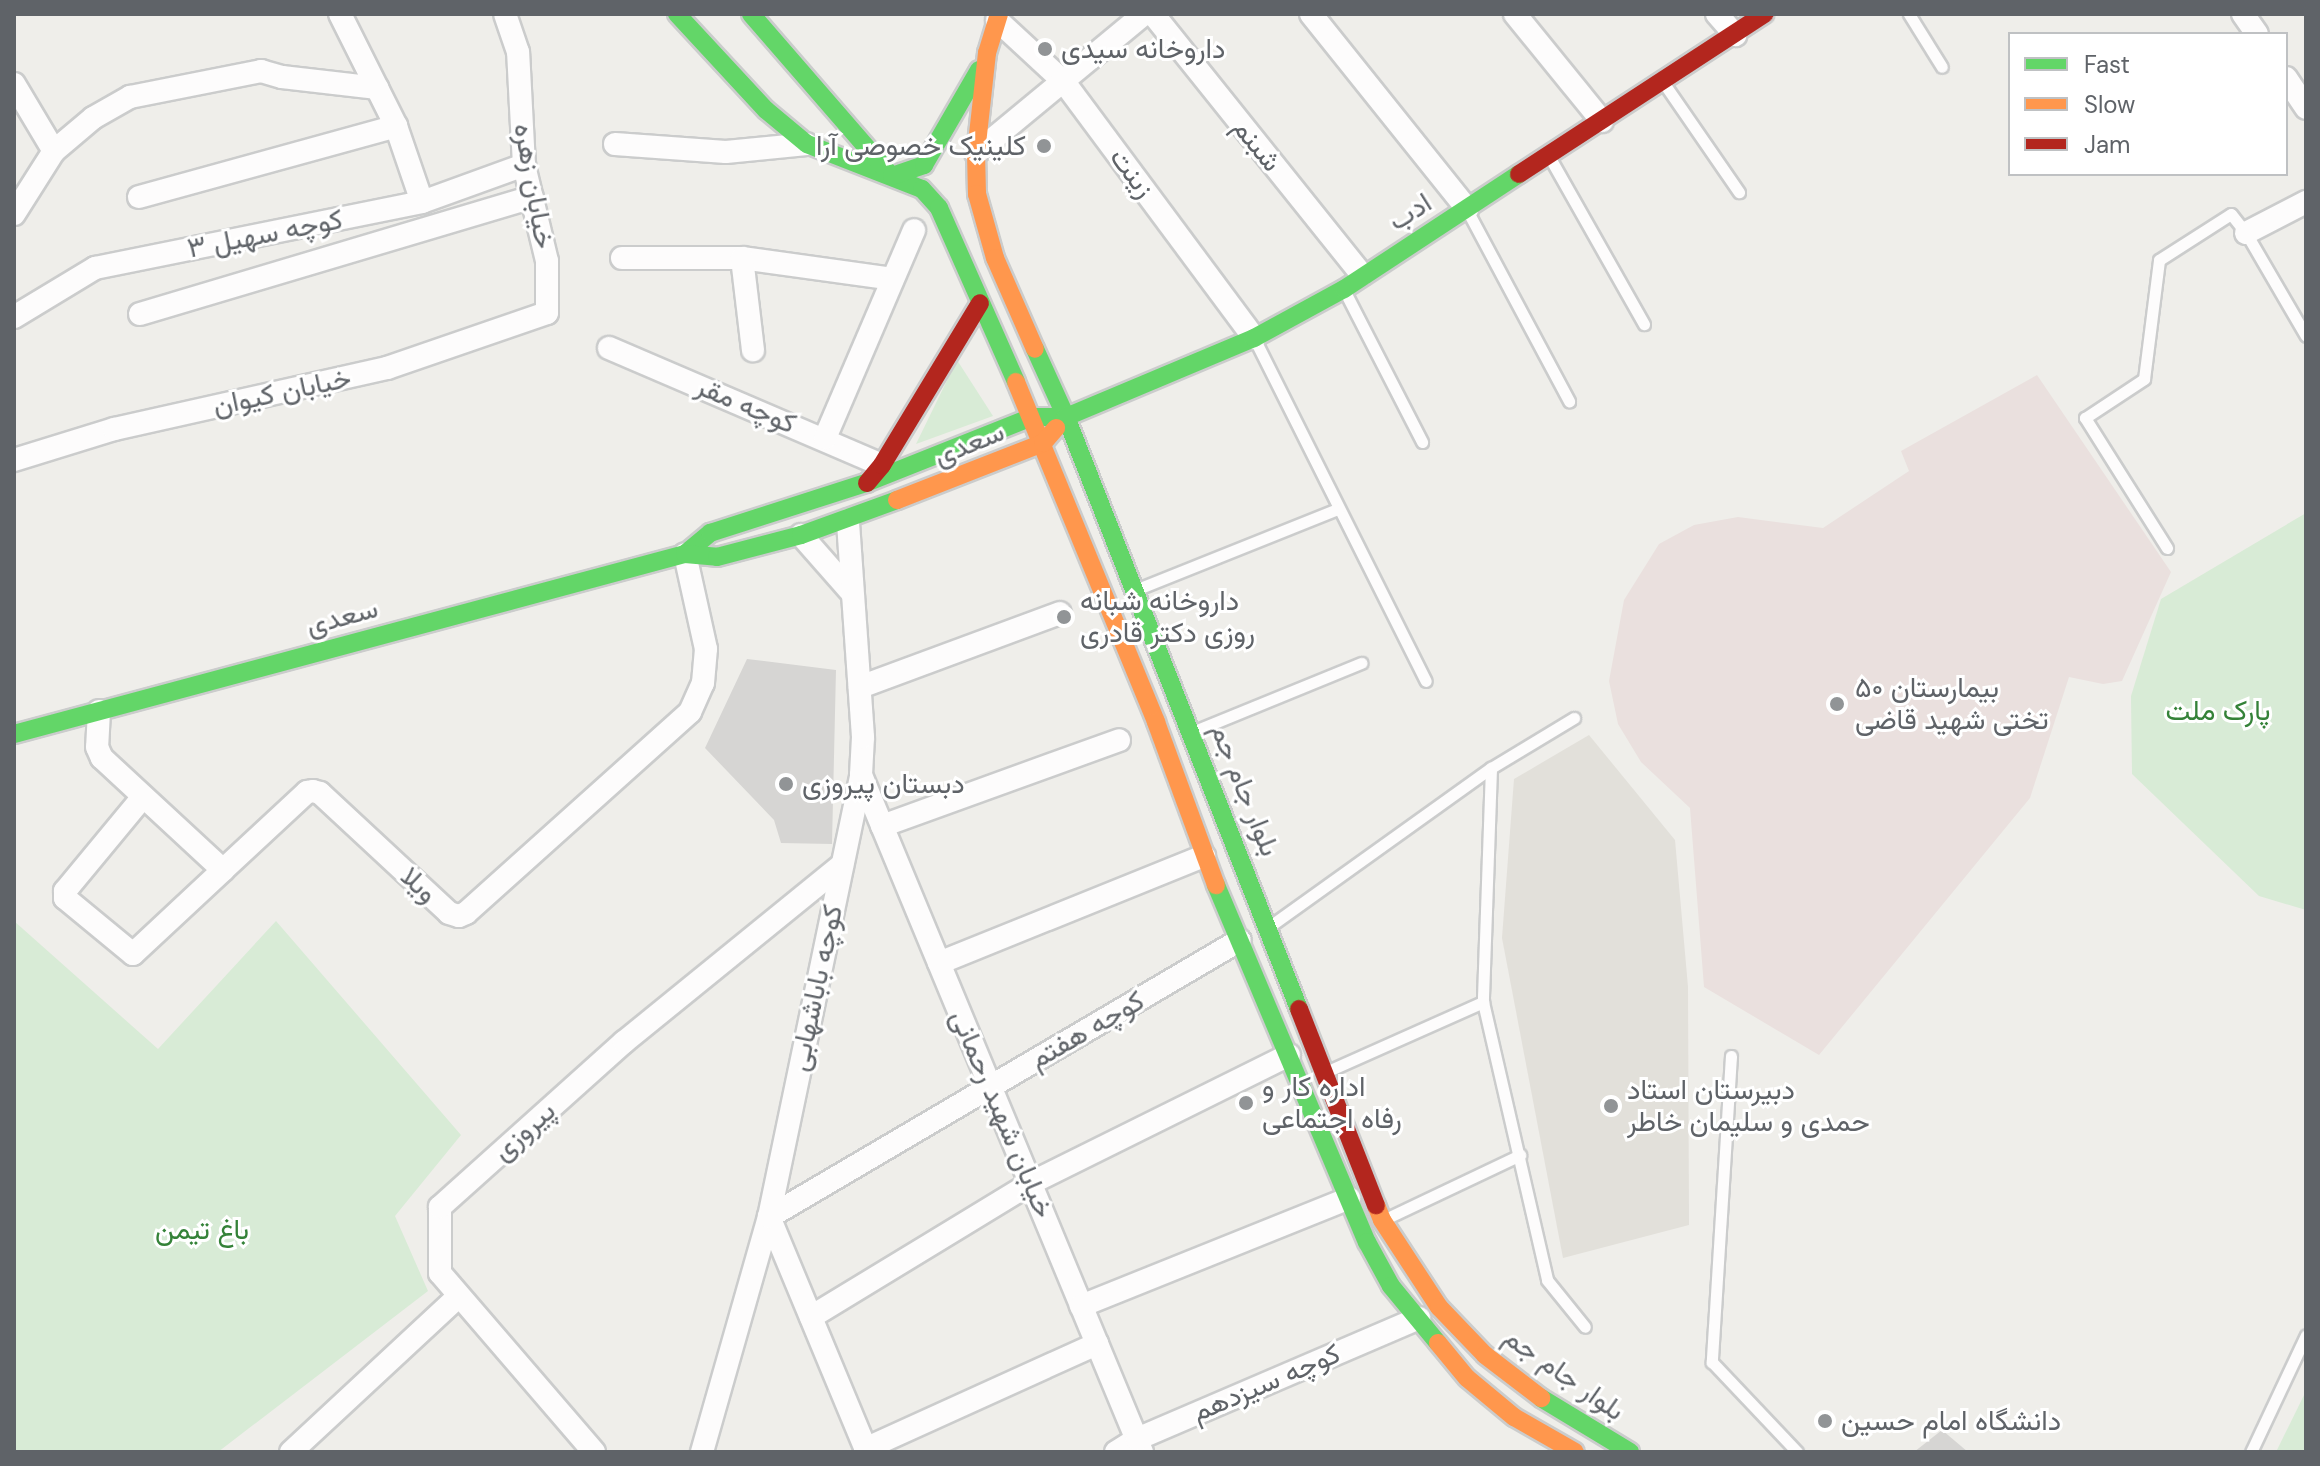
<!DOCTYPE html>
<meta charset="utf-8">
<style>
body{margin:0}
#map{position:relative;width:2320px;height:1466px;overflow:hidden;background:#efeeea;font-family:"DM Sans",Vazirmatn,sans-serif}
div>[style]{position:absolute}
.education>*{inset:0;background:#e2e0da}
.medical>*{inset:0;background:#eae0de}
.green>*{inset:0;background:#d8ebd6}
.building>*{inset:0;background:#d6d5d3}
.roads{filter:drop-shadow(2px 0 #cbcccc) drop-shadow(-2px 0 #cbcccc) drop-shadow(0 2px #cbcccc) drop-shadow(0 -2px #cbcccc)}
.lane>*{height:11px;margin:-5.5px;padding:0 5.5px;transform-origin:5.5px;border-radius:5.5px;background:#fdfcfc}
.street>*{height:22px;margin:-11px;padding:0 11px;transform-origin:11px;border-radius:11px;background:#fdfcfc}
.fast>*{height:18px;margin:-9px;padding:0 9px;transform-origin:9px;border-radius:9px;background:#63d668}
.slow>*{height:18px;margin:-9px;padding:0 9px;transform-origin:9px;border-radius:9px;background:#ff974d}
.jam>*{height:18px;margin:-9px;padding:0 9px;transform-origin:9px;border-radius:9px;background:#b3261e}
.dots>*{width:22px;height:22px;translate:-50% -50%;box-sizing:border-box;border:4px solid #fff;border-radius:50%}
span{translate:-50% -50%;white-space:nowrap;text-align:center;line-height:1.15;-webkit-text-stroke:6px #fff;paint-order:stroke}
.poi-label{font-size:28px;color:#5f6368}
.left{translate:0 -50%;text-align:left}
.right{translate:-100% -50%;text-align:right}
.street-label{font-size:28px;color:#5f6368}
.park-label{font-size:28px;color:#348238}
.frame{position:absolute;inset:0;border:16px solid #5f6368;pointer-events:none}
.legend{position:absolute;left:2008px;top:32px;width:280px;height:144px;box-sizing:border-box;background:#fff;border:2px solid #bfc1c3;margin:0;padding:10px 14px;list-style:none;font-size:24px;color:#5f6368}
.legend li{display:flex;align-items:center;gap:16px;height:40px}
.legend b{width:40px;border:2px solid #bfc1c3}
</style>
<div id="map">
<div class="education">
<div style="clip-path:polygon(1589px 735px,1675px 840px,1688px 987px,1689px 1225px,1563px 1258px,1502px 938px,1514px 779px)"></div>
</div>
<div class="medical">
<div style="clip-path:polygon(2037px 375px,2171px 572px,2122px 681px,2103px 684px,2069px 677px,2030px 798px,1819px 1055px,1704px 987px,1690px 808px,1641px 762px,1618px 724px,1609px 681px,1624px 600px,1659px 544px,1694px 525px,1738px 517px,1823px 528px,1909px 471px,1901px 451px)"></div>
</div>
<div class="green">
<div style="clip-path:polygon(957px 360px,993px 416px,916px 444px)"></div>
<div style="clip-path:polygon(2306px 513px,2306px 910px,2259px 896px,2132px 774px,2131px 696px,2161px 599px)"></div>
<div style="clip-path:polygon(14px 921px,158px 1049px,276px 921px,461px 1135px,395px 1216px,428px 1291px,218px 1452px,14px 1452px)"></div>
<div style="clip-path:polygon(2306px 1391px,2306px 1452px,2276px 1452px)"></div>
</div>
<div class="building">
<div style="clip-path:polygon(747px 659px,836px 670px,832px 844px,781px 843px,774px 820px,705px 748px)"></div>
<div style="clip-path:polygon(1942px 1430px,1968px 1452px,1914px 1452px)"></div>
</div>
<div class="roads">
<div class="lane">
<div style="left:1909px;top:14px;width:62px;rotate:58.1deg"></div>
<div style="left:1663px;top:82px;width:134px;rotate:55.4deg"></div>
<div style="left:1550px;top:158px;width:191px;rotate:60.5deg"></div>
<div style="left:1467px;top:210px;width:217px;rotate:61.9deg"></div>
<div style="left:1344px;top:290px;width:171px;rotate:62.8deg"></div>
<div style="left:1256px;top:342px;width:379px;rotate:63.4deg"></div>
<div style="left:2167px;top:548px;width:154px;rotate:-122.2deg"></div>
<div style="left:2085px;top:418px;width:71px;rotate:-33.5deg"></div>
<div style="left:2144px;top:379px;width:120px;rotate:-82.8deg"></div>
<div style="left:2159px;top:260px;width:85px;rotate:-32.6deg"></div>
<div style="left:2231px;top:214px;width:24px;rotate:52deg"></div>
<div style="left:2246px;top:233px;width:119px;rotate:59.8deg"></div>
<div style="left:1135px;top:590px;width:219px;rotate:-21.8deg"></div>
<div style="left:1192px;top:732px;width:183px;rotate:-22.2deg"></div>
<div style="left:1491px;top:768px;width:234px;rotate:92deg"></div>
<div style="left:1483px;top:1002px;width:285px;rotate:77deg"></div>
<div style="left:1547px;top:1280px;width:60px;rotate:51deg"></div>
<div style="left:1270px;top:926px;width:272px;rotate:-35.6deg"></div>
<div style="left:1491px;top:768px;width:97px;rotate:-31.1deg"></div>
<div style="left:1731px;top:1056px;width:307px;rotate:93.6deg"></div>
<div style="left:1712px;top:1362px;width:124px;rotate:46.6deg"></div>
<div style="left:1328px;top:1071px;width:170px;rotate:-24deg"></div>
<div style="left:1383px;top:1220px;width:152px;rotate:-25.4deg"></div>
<div style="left:2251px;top:1452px;width:129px;rotate:-64.8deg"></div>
</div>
<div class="street">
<div style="left:340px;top:14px;width:125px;rotate:63.4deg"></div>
<div style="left:396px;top:126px;width:80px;rotate:71.1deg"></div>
<div style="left:1153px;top:14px;width:334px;rotate:51.3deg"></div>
<div style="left:1311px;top:14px;width:250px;rotate:51.3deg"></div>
<div style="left:1515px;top:14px;width:138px;rotate:50.9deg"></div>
<div style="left:1717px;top:14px;width:28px;rotate:49deg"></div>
<div style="left:2243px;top:14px;width:24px;rotate:55deg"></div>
<div style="left:997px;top:20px;width:91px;rotate:42.8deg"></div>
<div style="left:1064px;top:82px;width:319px;rotate:53.4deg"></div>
<div style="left:2286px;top:78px;width:36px;rotate:56deg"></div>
<div style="left:14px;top:84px;width:78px;rotate:59.2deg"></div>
<div style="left:615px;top:144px;width:111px;rotate:4.1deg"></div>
<div style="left:726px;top:152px;width:81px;rotate:-5.6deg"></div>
<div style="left:976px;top:153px;width:218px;rotate:-39.6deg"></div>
<div style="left:139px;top:197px;width:267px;rotate:-15.4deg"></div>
<div style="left:14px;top:214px;width:75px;rotate:-57.6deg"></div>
<div style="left:54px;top:151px;width:51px;rotate:-40.2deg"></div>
<div style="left:93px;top:118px;width:43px;rotate:-29.6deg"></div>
<div style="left:130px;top:97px;width:134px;rotate:-11.2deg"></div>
<div style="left:261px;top:71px;width:22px;rotate:16deg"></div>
<div style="left:282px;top:77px;width:96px;rotate:6.6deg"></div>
<div style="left:2246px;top:233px;width:68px;rotate:-27.3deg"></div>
<div style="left:622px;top:258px;width:120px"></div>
<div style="left:742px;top:258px;width:152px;rotate:7.9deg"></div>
<div style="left:742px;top:258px;width:93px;rotate:83.2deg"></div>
<div style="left:140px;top:314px;width:409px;rotate:-16.6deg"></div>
<div style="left:14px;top:317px;width:95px;rotate:-31.2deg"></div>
<div style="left:95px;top:268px;width:334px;rotate:-11.4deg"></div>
<div style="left:422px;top:202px;width:109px;rotate:-19.9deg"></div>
<div style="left:609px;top:348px;width:297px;rotate:23.2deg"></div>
<div style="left:825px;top:438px;width:226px;rotate:-66.8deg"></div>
<div style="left:14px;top:460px;width:105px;rotate:-17.2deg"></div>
<div style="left:114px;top:429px;width:280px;rotate:-12.6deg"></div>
<div style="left:387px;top:368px;width:169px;rotate:-19deg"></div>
<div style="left:547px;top:313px;width:52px;rotate:-90deg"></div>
<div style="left:547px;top:261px;width:99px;rotate:-103.5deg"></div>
<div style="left:524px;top:165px;width:113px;rotate:-93deg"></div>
<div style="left:518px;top:52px;width:40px;rotate:-108.9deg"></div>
<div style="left:801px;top:535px;width:76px;rotate:48.7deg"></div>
<div style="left:860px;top:687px;width:213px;rotate:-20.3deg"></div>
<div style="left:99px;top:711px;width:36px;rotate:93deg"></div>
<div style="left:97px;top:747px;width:12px;rotate:66deg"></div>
<div style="left:102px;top:758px;width:165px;rotate:42.8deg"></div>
<div style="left:223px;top:870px;width:115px;rotate:-42.9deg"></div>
<div style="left:307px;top:792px;width:6px;rotate:-9deg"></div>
<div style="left:313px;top:791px;width:7px;rotate:16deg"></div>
<div style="left:320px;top:793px;width:176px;rotate:42.9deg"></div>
<div style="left:449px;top:913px;width:10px;rotate:17deg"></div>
<div style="left:459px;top:916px;width:8px;rotate:-23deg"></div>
<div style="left:466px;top:913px;width:301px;rotate:-41.9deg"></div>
<div style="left:690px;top:712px;width:32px;rotate:-66deg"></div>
<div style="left:703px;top:683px;width:34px;rotate:-85deg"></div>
<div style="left:706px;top:649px;width:97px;rotate:-102.5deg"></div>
<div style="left:861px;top:775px;width:733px;rotate:67.46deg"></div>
<div style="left:142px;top:798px;width:121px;rotate:129.6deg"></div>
<div style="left:65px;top:891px;width:7px;rotate:90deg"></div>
<div style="left:65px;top:898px;width:88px;rotate:39.5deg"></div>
<div style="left:133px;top:954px;width:123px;rotate:-43deg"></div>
<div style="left:882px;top:826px;width:252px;rotate:-19.9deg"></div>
<div style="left:939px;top:963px;width:286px;rotate:-22deg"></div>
<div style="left:1081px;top:1306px;width:289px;rotate:-21.9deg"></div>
<div style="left:811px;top:1317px;width:258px;rotate:-31.3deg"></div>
<div style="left:1031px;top:1183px;width:288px;rotate:-26.4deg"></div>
<div style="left:865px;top:1449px;width:255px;rotate:-24.4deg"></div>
<div style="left:291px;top:1452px;width:229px;rotate:-42.9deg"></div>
<div style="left:594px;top:1452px;width:236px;rotate:-130.7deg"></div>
<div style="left:440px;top:1273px;width:66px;rotate:-90deg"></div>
<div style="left:440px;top:1207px;width:247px;rotate:-41.9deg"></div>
<div style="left:624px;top:1042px;width:281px;rotate:-39.1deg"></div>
<div style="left:702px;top:1452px;width:244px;rotate:-74.1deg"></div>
<div style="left:769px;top:1217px;width:451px;rotate:-78.2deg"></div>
<div style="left:861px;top:775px;width:38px;rotate:-87deg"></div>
<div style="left:863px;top:737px;width:217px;rotate:-94deg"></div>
<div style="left:867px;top:1452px;width:255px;rotate:-112.6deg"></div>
<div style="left:769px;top:1217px;width:546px;rotate:-30.46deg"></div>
<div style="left:1116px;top:1452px;width:25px;rotate:-32deg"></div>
<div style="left:1137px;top:1439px;width:307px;rotate:-23.2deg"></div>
</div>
<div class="fast">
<div style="left:677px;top:14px;width:131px;rotate:47.2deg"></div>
<div style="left:766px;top:110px;width:53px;rotate:39.7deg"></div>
<div style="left:807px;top:144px;width:123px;rotate:21.4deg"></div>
<div style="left:922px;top:189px;width:25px;rotate:48deg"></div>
<div style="left:939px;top:208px;width:190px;rotate:66.1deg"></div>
<div style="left:751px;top:14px;width:208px;rotate:49.1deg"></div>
<div style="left:892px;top:176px;width:34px;rotate:-19deg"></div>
<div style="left:924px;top:165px;width:110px;rotate:-59.9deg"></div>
<div style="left:1035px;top:349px;width:75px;rotate:65.5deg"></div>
<div style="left:1066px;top:417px;width:636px;rotate:68.52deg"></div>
<div style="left:685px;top:554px;width:33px;rotate:-40deg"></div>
<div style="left:710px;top:533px;width:164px;rotate:-17.8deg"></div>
<div style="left:866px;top:483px;width:179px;rotate:-21.7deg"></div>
<div style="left:1032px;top:417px;width:34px"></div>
<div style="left:1066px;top:417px;width:204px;rotate:-22.8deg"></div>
<div style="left:1254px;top:338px;width:102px;rotate:-28.6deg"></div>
<div style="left:1344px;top:289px;width:209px;rotate:-33.3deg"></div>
<div style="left:14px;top:734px;width:695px;rotate:-15.02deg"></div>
<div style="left:685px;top:554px;width:32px;rotate:5deg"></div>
<div style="left:717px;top:557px;width:87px;rotate:-14.7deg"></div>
<div style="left:801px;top:535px;width:102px;rotate:-20deg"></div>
<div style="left:1216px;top:885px;width:388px;rotate:67.1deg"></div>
<div style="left:1367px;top:1242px;width:50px;rotate:61.4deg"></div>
<div style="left:1391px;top:1286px;width:74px;rotate:50.5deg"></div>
<div style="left:1541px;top:1398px;width:104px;rotate:31.2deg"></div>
</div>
<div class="slow">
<div style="left:999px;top:14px;width:41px;rotate:107.1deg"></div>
<div style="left:987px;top:53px;width:101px;rotate:96.3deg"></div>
<div style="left:976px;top:153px;width:41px;rotate:88.6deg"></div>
<div style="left:977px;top:194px;width:66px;rotate:74.3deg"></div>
<div style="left:995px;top:258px;width:99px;rotate:66.3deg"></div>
<div style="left:1016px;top:382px;width:368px;rotate:67.6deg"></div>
<div style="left:1156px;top:722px;width:174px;rotate:69.8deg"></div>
<div style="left:897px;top:500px;width:157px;rotate:-21.3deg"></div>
<div style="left:1043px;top:443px;width:20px;rotate:-49deg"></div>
<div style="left:1376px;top:1205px;width:16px;rotate:68deg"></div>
<div style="left:1382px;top:1220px;width:104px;rotate:56.8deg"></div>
<div style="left:1439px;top:1307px;width:66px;rotate:46.2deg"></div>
<div style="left:1485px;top:1355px;width:71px;rotate:37.5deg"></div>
<div style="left:1438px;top:1343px;width:45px;rotate:50.4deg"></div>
<div style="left:1467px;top:1378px;width:61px;rotate:39.7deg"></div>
<div style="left:1514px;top:1417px;width:70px;rotate:29.8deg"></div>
</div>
<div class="jam">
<div style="left:1519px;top:174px;width:293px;rotate:-33.1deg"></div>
<div style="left:867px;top:483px;width:23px;rotate:-50deg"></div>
<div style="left:882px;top:465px;width:189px;rotate:-58.8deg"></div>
<div style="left:1299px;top:1009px;width:211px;rotate:68.6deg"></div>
</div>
</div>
<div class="dots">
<div style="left:1045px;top:49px;background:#919496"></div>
<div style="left:1044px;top:146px;background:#919496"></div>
<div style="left:1064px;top:617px;background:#919496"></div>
<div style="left:1837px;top:704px;background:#919496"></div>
<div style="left:786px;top:784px;background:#919496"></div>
<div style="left:1246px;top:1103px;background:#919496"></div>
<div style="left:1611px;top:1106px;background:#919496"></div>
<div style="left:1825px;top:1421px;background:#919496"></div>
</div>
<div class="poi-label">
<span class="left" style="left:1061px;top:49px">داروخانه سیدی</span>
<span class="right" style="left:1026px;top:146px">کلینیک خصوصی آرا</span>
<span class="left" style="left:1080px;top:617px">داروخانه شبانه<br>روزی دکتر قادری</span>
<span class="left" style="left:1855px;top:704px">بیمارستان ۵۰<br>تختی شهید قاضی</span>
<span class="left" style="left:802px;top:784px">دبستان پیروزی</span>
<span class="left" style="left:1262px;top:1103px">اداره کار و<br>رفاه اجتماعی</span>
<span class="left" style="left:1627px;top:1106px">دبیرستان استاد<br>حمدی و سلیمان خاطر</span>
<span class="left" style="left:1841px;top:1421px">دانشگاه امام حسین</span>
</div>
<div class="street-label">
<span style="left:1257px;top:145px;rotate:51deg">شبنم</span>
<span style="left:1132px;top:173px;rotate:53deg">زینت</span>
<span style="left:534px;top:186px;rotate:80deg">خیابان زهره</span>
<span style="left:1410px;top:212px;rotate:-32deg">ادب</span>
<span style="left:265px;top:234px;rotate:-11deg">کوچه سهیل ۳</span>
<span style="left:282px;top:392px;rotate:-12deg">خیابان کیوان</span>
<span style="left:746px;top:405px;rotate:23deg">کوچه مقر</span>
<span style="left:969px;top:444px;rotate:-22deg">سعدی</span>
<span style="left:342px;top:617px;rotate:-15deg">سعدی</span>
<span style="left:1245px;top:790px;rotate:68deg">بلوار جام جم</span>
<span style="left:419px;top:885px;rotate:43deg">ویلا</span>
<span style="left:816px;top:988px;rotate:-78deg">کوچه باباشهابی</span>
<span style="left:1087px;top:1030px;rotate:-30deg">کوچه هفتم</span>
<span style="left:1002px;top:1114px;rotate:67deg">خیابان شهید رحمانی</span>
<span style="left:524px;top:1131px;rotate:-42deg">پیروزی</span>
<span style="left:1564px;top:1374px;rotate:35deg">بلوار جام جم</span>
<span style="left:1266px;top:1383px;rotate:-23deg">کوچه سیزدهم</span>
</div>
<div class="park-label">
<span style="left:2218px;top:711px">پارک ملت</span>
<span style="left:202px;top:1230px">باغ تیمن</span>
</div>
<div class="frame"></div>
<ul class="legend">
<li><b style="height:10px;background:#63d668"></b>Fast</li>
<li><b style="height:10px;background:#ff974d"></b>Slow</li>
<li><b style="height:10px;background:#b3261e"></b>Jam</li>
</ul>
</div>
